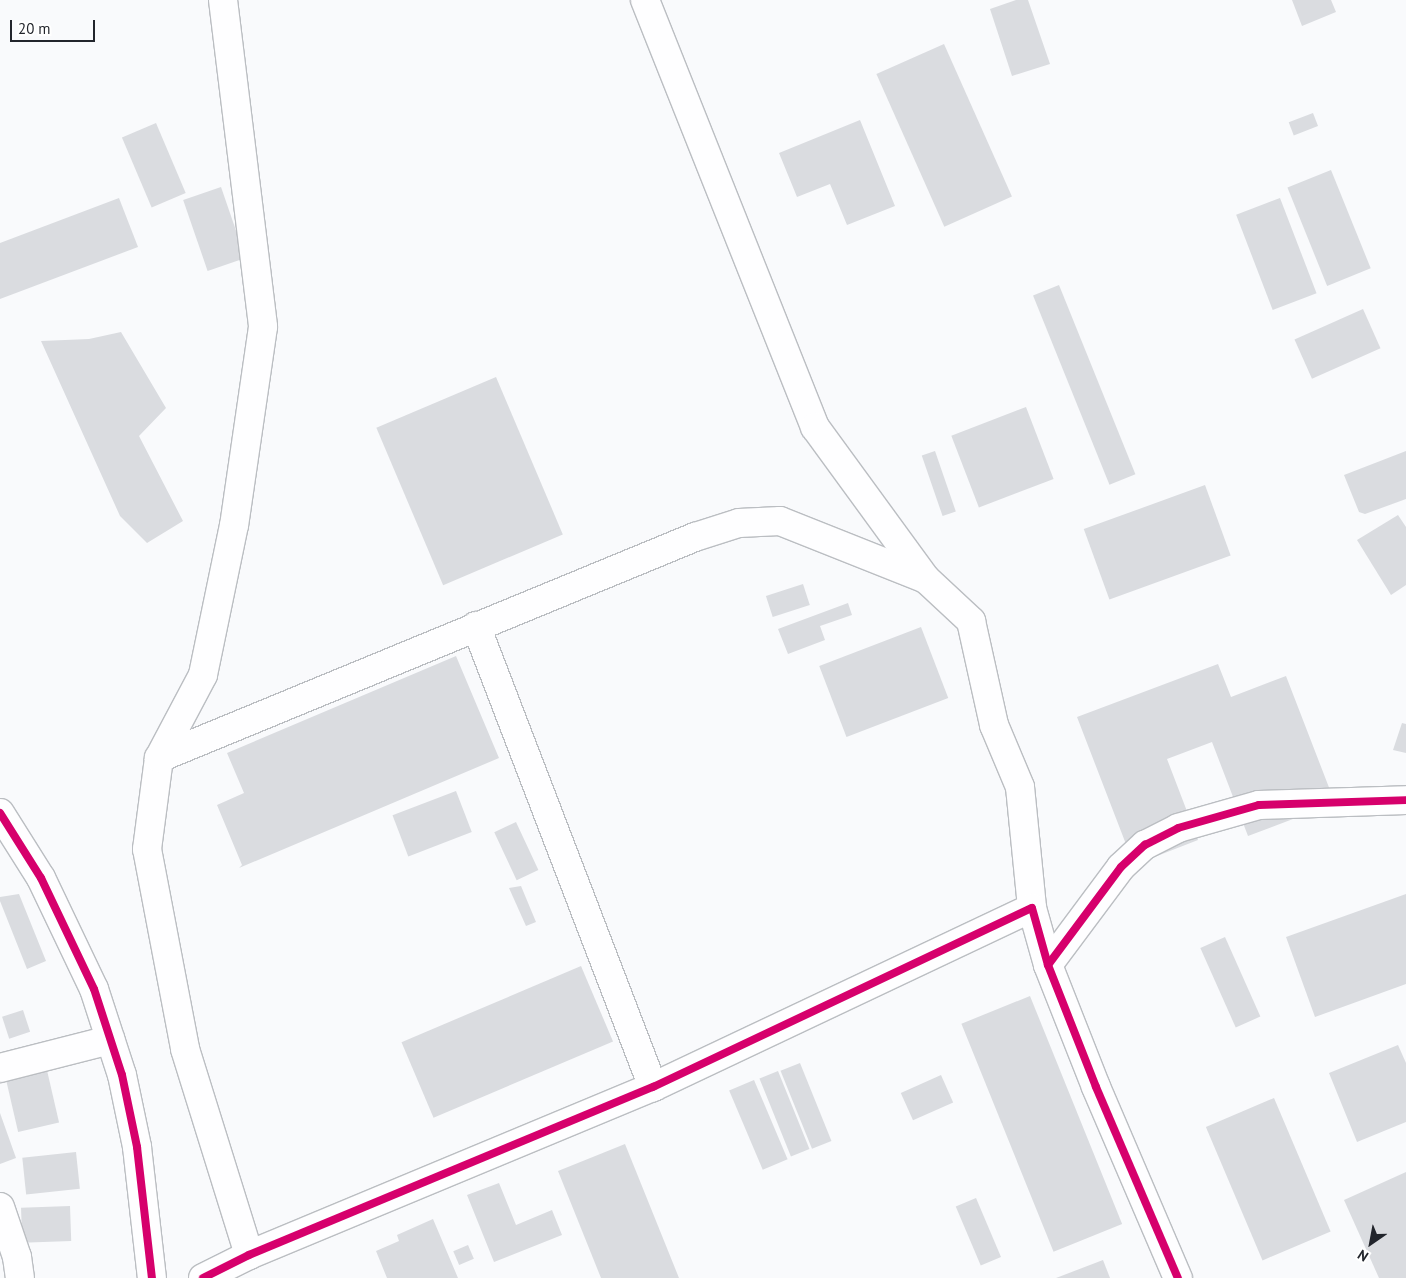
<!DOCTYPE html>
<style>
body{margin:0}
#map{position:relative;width:1406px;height:1278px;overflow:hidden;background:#f9fafc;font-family:"PT Sans",sans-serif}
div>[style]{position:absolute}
.building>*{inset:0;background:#dadce0;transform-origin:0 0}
.roads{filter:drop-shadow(1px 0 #bbbec2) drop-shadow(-1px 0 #bbbec2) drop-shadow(0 1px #bbbec2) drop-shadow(0 -1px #bbbec2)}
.minor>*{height:28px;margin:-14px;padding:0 14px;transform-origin:14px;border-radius:14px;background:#fefeff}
.cycleway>*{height:8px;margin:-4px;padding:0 4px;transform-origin:4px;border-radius:4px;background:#d6006c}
span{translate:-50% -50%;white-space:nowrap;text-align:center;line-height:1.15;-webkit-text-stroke:4.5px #fff;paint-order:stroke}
.north{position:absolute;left:1346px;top:1218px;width:50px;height:50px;-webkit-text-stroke:4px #fff;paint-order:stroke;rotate:213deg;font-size:14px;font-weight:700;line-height:20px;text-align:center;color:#22252c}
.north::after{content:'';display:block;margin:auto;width:18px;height:22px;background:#22252c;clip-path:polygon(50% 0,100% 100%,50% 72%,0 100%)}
.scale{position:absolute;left:10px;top:20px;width:85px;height:22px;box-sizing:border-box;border:2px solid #22252c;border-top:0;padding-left:6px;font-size:15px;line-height:18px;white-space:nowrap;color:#22252c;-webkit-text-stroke:4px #fff;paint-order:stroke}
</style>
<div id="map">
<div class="building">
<div style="clip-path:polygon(1016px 0,1028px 0,1050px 64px,1012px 76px,990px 9px)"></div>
<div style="clip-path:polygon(1292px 0,1331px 0,1336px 12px,1302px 26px)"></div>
<div style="left:944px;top:44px;width:167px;height:74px;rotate:66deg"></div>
<div style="left:1313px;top:113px;width:14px;height:26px;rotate:69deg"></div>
<div style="clip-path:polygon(860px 120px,895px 206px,847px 225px,830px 184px,797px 197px,779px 153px)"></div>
<div style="left:156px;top:123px;width:76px;height:37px;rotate:67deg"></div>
<div style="left:1331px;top:170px;width:106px;height:47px;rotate:68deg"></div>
<div style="left:221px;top:187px;width:75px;height:40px;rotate:71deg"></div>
<div style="clip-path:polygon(119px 198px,138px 247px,0 299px,0 243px)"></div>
<div style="left:1280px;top:198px;width:102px;height:47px;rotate:69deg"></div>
<div style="left:1059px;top:285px;width:204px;height:28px;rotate:68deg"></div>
<div style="left:1363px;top:309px;width:43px;height:75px;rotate:66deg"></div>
<div style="clip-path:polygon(121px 332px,166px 408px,139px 436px,183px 521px,147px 543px,120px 516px,41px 341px,89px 339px)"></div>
<div style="left:496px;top:377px;width:171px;height:130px;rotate:67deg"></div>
<div style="left:1026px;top:407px;width:77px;height:80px;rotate:69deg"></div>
<div style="left:935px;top:451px;width:64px;height:14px;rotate:71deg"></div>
<div style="clip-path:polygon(1406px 451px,1406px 499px,1365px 514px,1359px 512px,1344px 475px)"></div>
<div style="left:1205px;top:485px;width:75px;height:129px;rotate:70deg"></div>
<div style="clip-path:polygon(1398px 515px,1406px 527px,1406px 585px,1391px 595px,1357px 540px)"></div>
<div style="left:803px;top:584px;width:22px;height:39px;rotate:72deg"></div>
<div style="clip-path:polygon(848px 603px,852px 615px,820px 626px,825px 640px,788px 654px,778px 629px)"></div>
<div style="left:921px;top:627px;width:76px;height:109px;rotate:69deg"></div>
<div style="clip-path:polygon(456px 656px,499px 758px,239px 868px,242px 865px,217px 805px,244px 793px,227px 753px)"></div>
<div style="clip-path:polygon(1218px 664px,1231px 697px,1286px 676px,1335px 803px,1248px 836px,1212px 742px,1167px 759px,1198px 840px,1134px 865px,1077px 717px)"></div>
<div style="clip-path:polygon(1402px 723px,1406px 724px,1406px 753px,1393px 750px)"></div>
<div style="left:456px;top:791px;width:44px;height:68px;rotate:69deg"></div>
<div style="left:516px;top:822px;width:53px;height:24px;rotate:65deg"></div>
<div style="clip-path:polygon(521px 886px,536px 922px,526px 926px,509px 888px)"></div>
<div style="clip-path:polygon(19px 894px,46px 961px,27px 969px,0 901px,0 897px)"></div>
<div style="clip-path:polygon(1406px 894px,1406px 984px,1315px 1017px,1286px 937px)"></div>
<div style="left:1225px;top:937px;width:87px;height:27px;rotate:66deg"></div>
<div style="left:581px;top:966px;width:82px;height:195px;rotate:67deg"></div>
<div style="left:1030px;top:996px;width:246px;height:74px;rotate:68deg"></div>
<div style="left:23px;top:1010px;width:23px;height:22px;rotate:72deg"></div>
<div style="clip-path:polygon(1398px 1045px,1406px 1063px,1406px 1122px,1357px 1142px,1329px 1073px)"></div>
<div style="left:800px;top:1063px;width:84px;height:21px;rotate:68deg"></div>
<div style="left:46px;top:1066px;width:58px;height:42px;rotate:77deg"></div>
<div style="left:778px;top:1071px;width:84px;height:20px;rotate:68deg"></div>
<div style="left:941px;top:1075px;width:30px;height:44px;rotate:66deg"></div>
<div style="left:754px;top:1080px;width:86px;height:27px;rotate:67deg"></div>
<div style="left:1274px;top:1098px;width:145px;height:74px;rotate:67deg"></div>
<div style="clip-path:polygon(0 1113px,16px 1158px,0 1164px)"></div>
<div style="clip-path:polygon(625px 1144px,679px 1278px,601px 1278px,558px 1171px)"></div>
<div style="left:76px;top:1152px;width:37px;height:54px;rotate:84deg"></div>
<div style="clip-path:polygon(1406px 1172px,1406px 1278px,1379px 1278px,1344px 1200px)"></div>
<div style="clip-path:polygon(499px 1183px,516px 1225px,552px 1210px,562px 1235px,494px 1262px,467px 1195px)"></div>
<div style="left:976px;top:1198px;width:64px;height:22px;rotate:67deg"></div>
<div style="left:70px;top:1206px;width:35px;height:49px;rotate:88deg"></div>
<div style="clip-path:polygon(433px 1219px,458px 1278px,387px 1278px,376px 1251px,399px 1241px,397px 1235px)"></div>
<div style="left:468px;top:1245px;width:15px;height:16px;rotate:67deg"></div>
<div style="clip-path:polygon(1103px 1260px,1110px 1278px,1056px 1278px)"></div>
</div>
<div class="roads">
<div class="minor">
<div style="left:223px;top:0;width:329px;rotate:83deg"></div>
<div style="left:263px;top:327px;width:200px;rotate:98.3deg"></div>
<div style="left:234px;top:525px;width:153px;rotate:101.7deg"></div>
<div style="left:203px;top:675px;width:94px;rotate:117.9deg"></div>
<div style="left:159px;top:758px;width:92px;rotate:97.5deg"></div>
<div style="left:147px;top:849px;width:204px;rotate:79.2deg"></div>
<div style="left:185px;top:1049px;width:216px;rotate:72.7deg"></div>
<div style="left:645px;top:0;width:460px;rotate:68.3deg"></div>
<div style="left:815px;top:427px;width:188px;rotate:53.9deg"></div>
<div style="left:926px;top:579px;width:62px;rotate:43deg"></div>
<div style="left:971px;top:621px;width:107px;rotate:77.5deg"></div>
<div style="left:994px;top:725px;width:67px;rotate:67.2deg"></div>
<div style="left:1020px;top:787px;width:122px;rotate:84.3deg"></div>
<div style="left:1032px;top:908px;width:59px;rotate:74.3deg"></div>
<div style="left:1048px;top:965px;width:131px;rotate:68.5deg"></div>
<div style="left:1096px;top:1087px;width:208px;rotate:66.8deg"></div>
<div style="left:476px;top:626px;width:494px;rotate:69deg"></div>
<div style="left:159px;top:758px;width:580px;rotate:-22.41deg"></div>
<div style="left:695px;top:537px;width:46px;rotate:-17.7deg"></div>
<div style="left:739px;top:523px;width:41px;rotate:-2.8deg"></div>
<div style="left:780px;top:521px;width:157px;rotate:21.7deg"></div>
<div style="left:0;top:813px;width:77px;rotate:57.8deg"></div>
<div style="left:41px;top:878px;width:123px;rotate:64.5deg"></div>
<div style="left:94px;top:989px;width:90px;rotate:72deg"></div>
<div style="left:122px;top:1075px;width:74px;rotate:78.2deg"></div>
<div style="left:137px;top:1147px;width:132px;rotate:83.5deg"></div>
<div style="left:1048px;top:965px;width:122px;rotate:-53.3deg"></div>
<div style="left:1121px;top:867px;width:33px;rotate:-43deg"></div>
<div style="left:1145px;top:845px;width:37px;rotate:-27deg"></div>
<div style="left:1178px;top:828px;width:84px;rotate:-15.9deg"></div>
<div style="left:1259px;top:805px;width:147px;rotate:-1.9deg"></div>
<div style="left:0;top:1068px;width:114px;rotate:-14.3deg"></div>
<div style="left:0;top:1207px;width:53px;rotate:71.2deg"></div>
<div style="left:17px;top:1257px;width:21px;rotate:82deg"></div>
<div style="left:203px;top:1278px;width:51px;rotate:-26.6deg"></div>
<div style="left:249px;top:1255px;width:438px;rotate:-22.6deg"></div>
<div style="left:653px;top:1087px;width:419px;rotate:-25.3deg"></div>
</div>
</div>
<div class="cycleway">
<div style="left:0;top:813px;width:77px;rotate:57.8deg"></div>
<div style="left:41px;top:878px;width:123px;rotate:64.5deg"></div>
<div style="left:94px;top:989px;width:90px;rotate:72deg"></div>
<div style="left:122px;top:1075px;width:74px;rotate:78.2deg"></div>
<div style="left:137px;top:1147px;width:132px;rotate:83.5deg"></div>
<div style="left:1048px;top:965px;width:122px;rotate:-53.3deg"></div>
<div style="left:1121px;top:867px;width:33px;rotate:-43deg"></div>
<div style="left:1145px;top:845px;width:37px;rotate:-27deg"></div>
<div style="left:1178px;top:828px;width:84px;rotate:-15.9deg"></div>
<div style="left:1259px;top:805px;width:147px;rotate:-1.9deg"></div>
<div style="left:203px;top:1278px;width:51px;rotate:-26.6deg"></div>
<div style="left:249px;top:1255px;width:438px;rotate:-22.6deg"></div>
<div style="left:653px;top:1087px;width:419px;rotate:-25.3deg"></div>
<div style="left:1032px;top:908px;width:59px;rotate:74.3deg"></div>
<div style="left:1048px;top:965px;width:131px;rotate:68.5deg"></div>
<div style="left:1096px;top:1087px;width:208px;rotate:66.8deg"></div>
</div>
<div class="north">N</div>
<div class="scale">20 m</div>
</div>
